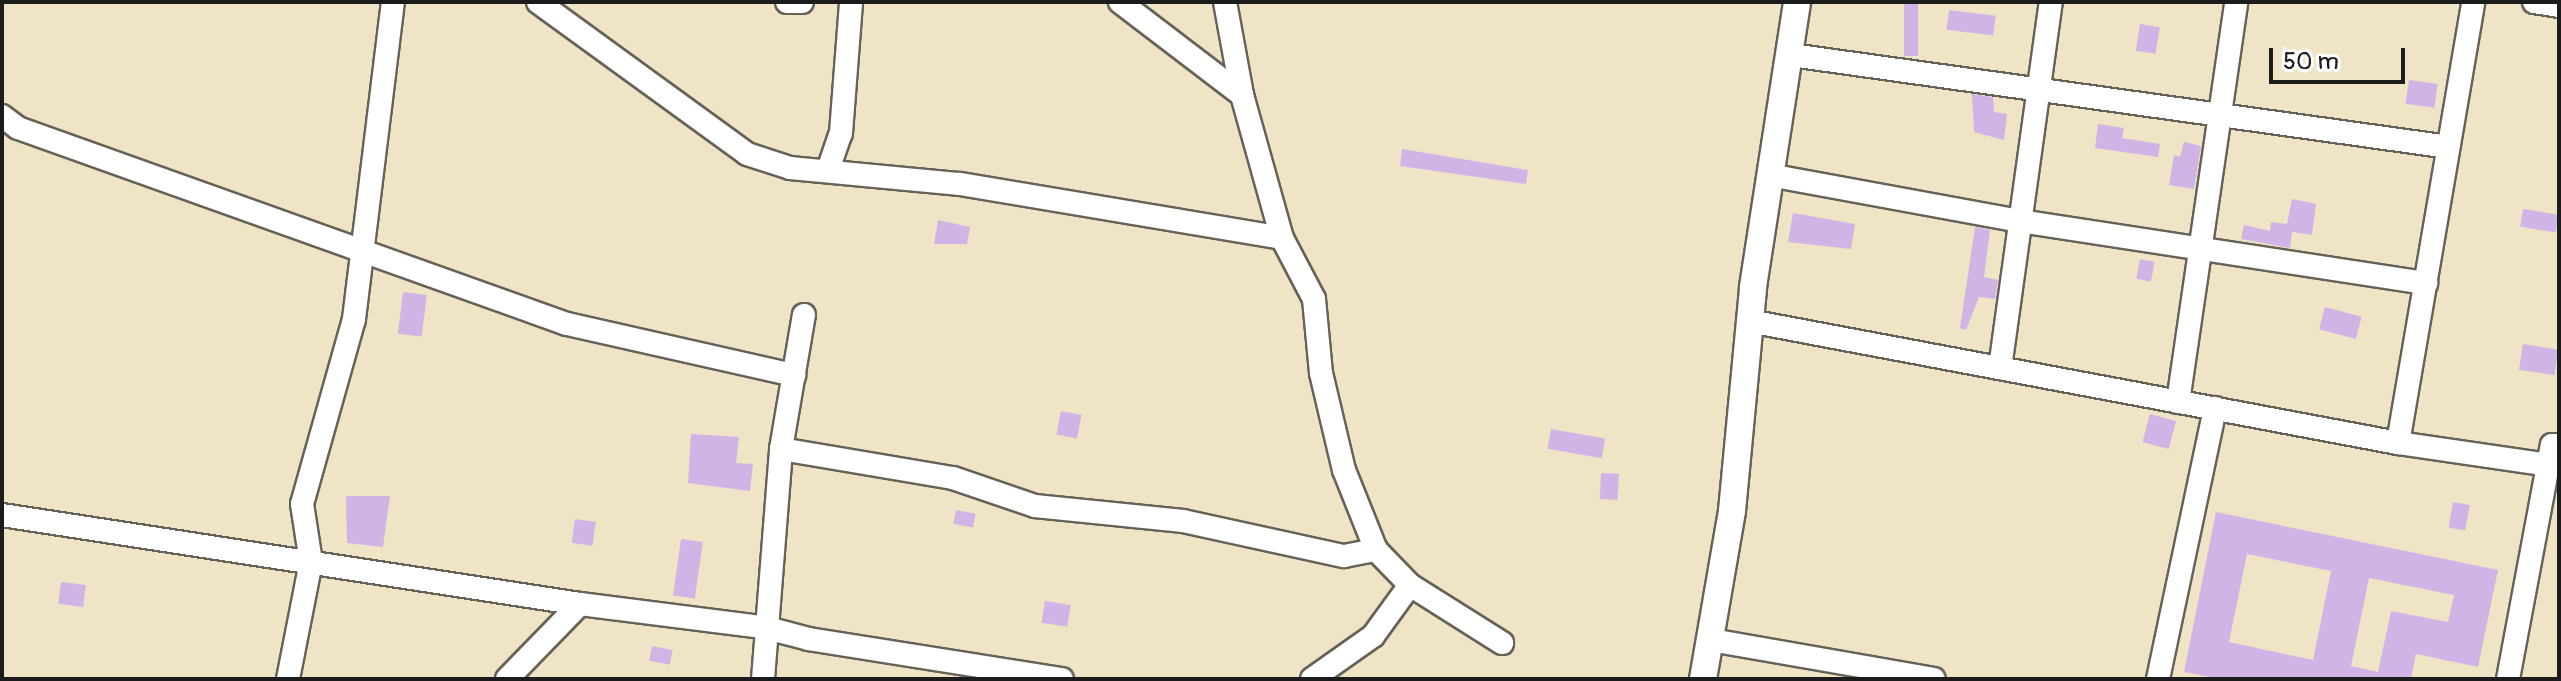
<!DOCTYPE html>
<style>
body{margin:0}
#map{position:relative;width:2561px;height:681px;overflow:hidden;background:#f0e4c6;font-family:Pangolin,sans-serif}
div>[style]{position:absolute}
.building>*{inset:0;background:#d1b4e6;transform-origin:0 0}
.roads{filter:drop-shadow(2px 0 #666258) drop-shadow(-2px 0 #666258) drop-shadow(0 2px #666258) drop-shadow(0 -2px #666258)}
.minor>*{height:22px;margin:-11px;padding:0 11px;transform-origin:11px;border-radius:11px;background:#fff}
.major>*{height:26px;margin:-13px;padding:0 13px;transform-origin:13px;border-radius:13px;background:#fff}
span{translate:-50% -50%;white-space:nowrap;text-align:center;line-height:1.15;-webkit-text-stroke:7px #fff;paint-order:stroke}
.frame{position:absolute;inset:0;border:4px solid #1c1c1c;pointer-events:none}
.scale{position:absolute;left:2269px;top:48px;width:136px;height:36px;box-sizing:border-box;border:4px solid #1c1c1c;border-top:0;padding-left:10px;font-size:24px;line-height:28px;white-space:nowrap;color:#1c1c1c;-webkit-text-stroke:6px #fff;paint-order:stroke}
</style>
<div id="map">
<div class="building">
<div style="left:1904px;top:2px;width:14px;height:54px"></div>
<div style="left:1949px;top:10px;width:47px;height:20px;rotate:7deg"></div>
<div style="left:2140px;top:24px;width:20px;height:27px;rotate:9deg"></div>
<div style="left:2409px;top:80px;width:29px;height:24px;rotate:8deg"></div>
<div style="clip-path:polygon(1972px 94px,1993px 97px,1994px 112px,2007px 114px,2004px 140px,1974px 132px)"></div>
<div style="clip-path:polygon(2098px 124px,2124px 128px,2122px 138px,2160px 144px,2158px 157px,2095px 148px)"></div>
<div style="clip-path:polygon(2184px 142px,2201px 146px,2194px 189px,2169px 185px,2174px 155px,2180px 157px)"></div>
<div style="clip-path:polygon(1402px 149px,1528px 170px,1526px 184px,1400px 166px)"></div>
<div style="clip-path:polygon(2292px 199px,2316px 204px,2312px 235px,2292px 232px,2290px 248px,2241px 239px,2244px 225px,2270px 231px,2271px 222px,2287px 224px)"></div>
<div style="left:2523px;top:209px;width:36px;height:18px;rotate:9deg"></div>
<div style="clip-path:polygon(1793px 213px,1855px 224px,1851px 249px,1788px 242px)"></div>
<div style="clip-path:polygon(938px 220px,970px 227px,967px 244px,934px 244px)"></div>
<div style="clip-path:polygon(1975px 227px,1990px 230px,1984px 277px,1998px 280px,1995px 299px,1979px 297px,1966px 330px,1960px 328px)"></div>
<div style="left:2140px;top:259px;width:15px;height:20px;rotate:11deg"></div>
<div style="left:403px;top:292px;width:24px;height:42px;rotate:7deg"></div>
<div style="left:2325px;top:307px;width:38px;height:23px;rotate:15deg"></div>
<div style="left:2523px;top:344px;width:36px;height:26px;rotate:9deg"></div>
<div style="left:1061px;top:411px;width:21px;height:24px;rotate:11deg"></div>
<div style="left:2150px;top:414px;width:27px;height:29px;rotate:15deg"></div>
<div style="left:1551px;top:429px;width:55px;height:20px;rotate:10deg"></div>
<div style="clip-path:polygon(691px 434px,739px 437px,736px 463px,753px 464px,750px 491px,688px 483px)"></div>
<div style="left:1601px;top:473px;width:18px;height:26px;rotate:3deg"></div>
<div style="clip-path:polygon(346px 496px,390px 496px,383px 547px,347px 543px)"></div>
<div style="left:2453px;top:502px;width:17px;height:26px;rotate:10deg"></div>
<div style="left:956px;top:510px;width:20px;height:14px;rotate:11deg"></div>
<div style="clip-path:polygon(evenodd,2216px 512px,2498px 570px,2478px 667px,2416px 654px,2411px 679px,2221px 679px,2184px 672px,2216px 512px,2247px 554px,2331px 571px,2313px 660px,2229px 642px,2247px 554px,2216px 512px,2369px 578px,2454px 595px,2448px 622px,2391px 611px,2378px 672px,2351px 666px,2369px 578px)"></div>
<div style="left:575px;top:519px;width:21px;height:24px;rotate:8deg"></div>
<div style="left:681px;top:539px;width:22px;height:57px;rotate:8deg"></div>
<div style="left:61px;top:582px;width:25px;height:22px;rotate:7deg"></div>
<div style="left:1045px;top:601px;width:26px;height:22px;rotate:9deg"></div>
<div style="left:652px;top:646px;width:21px;height:15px;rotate:11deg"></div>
</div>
<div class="roads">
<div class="minor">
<div style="left:538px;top:2px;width:258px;rotate:36deg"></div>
<div style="left:747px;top:154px;width:45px;rotate:18deg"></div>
<div style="left:790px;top:168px;width:171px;rotate:5.4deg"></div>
<div style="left:960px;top:184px;width:326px;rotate:9.5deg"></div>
<div style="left:787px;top:2px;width:15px"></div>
<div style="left:1120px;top:2px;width:153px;rotate:37.3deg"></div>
<div style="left:1242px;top:95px;width:148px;rotate:74.4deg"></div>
<div style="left:1282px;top:238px;width:69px;rotate:62.3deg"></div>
<div style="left:1314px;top:299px;width:74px;rotate:84.6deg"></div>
<div style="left:1321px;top:373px;width:100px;rotate:76.7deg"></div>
<div style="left:1344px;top:470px;width:86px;rotate:68.2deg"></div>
<div style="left:1376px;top:550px;width:49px;rotate:45.8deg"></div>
<div style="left:1410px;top:585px;width:109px;rotate:32.2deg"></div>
<div style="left:1225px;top:2px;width:95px;rotate:79.6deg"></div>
<div style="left:2534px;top:2px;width:25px;rotate:9deg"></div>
<div style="left:1791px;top:55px;width:664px;rotate:7.96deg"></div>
<div style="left:2px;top:116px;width:20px;rotate:37deg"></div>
<div style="left:18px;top:128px;width:583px;rotate:19.65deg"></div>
<div style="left:567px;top:324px;width:233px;rotate:12.7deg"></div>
<div style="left:828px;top:170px;width:39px;rotate:-71deg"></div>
<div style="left:841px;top:133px;width:131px;rotate:-85.6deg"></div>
<div style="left:1769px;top:175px;width:255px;rotate:10.4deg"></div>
<div style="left:2020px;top:221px;width:411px;rotate:8.7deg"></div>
<div style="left:1749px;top:321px;width:660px;rotate:10.65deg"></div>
<div style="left:2398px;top:443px;width:153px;rotate:8.3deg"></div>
<div style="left:2000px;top:368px;width:370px;rotate:-82.1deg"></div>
<div style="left:2178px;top:402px;width:404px;rotate:-81.7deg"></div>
<div style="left:2398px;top:443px;width:447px;rotate:-80.3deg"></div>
<div style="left:781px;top:449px;width:174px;rotate:9.6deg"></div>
<div style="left:953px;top:478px;width:87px;rotate:18.9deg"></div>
<div style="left:1035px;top:506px;width:149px;rotate:5.8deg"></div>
<div style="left:1183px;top:521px;width:165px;rotate:12.3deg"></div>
<div style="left:1344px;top:556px;width:33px;rotate:-11deg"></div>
<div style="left:2px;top:515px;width:585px;rotate:8.75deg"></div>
<div style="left:580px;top:604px;width:184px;rotate:7.2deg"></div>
<div style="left:763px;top:627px;width:48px;rotate:14.6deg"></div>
<div style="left:809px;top:639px;width:256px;rotate:9deg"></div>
<div style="left:1711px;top:640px;width:226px;rotate:9.9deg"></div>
<div style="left:288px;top:679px;width:119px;rotate:-78.9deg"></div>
<div style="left:311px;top:562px;width:59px;rotate:-98.8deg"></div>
<div style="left:302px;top:504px;width:192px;rotate:-74.3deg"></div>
<div style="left:354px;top:319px;width:319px;rotate:-83deg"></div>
<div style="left:507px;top:679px;width:105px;rotate:-45.8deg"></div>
<div style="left:763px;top:679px;width:231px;rotate:-85.5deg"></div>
<div style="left:781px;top:449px;width:136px;rotate:-80.3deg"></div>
<div style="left:1312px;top:679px;width:75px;rotate:-35.2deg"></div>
<div style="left:1373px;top:636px;width:63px;rotate:-54deg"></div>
<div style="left:2158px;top:679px;width:277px;rotate:-78.1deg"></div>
<div style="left:2508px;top:679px;width:238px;rotate:-79.4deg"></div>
<div style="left:2552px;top:445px;width:7px"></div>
</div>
<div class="major">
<div style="left:1703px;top:679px;width:170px;rotate:-80.2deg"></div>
<div style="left:1732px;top:511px;width:225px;rotate:-84.6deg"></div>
<div style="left:1753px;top:287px;width:288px;rotate:-81.2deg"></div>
</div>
</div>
<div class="frame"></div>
<div class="scale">50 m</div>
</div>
